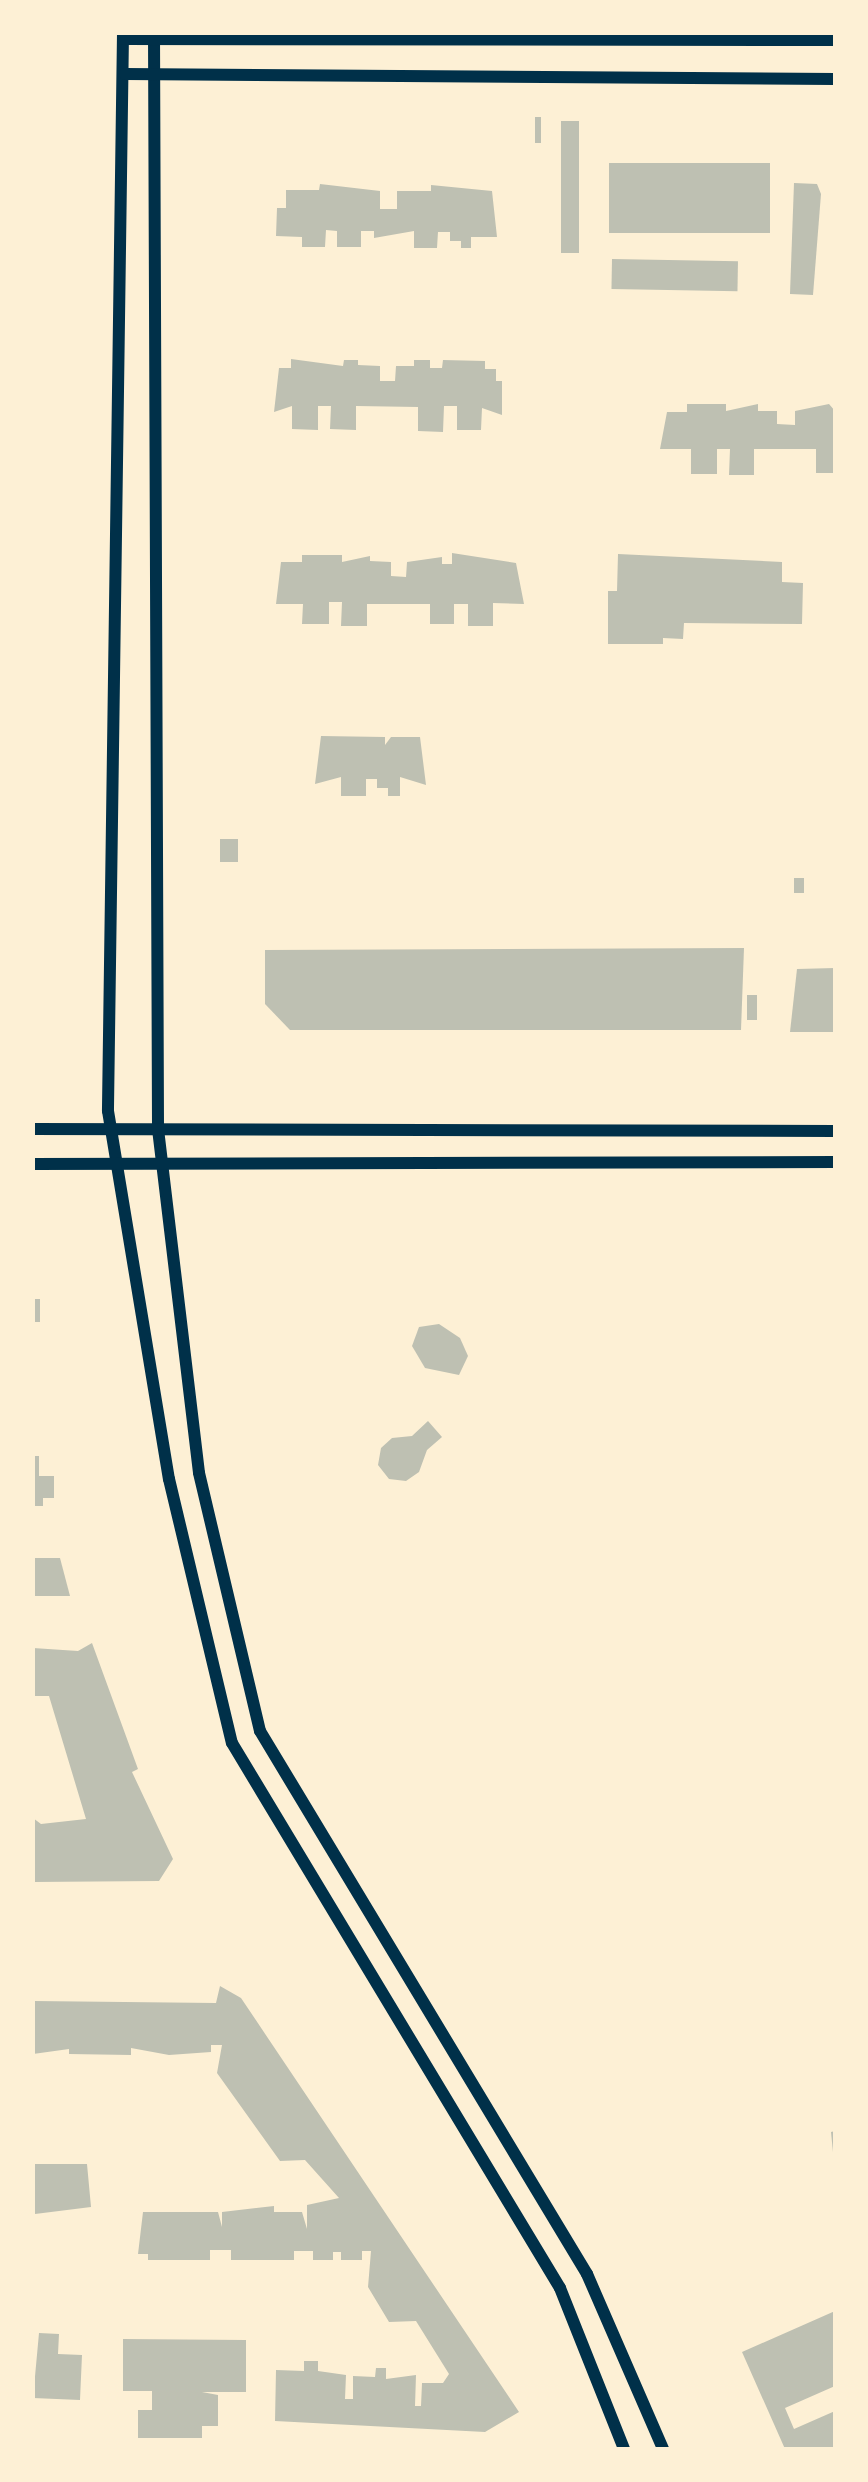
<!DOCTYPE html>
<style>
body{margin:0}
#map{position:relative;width:868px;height:2482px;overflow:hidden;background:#fdf0d5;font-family:Commissioner,sans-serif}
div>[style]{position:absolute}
.building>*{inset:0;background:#bec0b2;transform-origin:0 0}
.tertiary>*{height:12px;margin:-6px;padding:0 6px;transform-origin:6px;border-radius:6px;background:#003049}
span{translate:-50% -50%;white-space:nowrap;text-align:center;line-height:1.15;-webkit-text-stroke:5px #fdf0d5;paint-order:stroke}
.frame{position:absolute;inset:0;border:35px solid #fdf0d5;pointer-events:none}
</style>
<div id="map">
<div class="building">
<div style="left:535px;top:117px;width:6px;height:26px"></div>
<div style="left:579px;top:121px;width:132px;height:18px;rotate:90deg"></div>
<div style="left:609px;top:163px;width:161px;height:70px"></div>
<div style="clip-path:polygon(794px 183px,817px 184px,821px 194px,813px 295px,790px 294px)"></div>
<div style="clip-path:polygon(320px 184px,380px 191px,380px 209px,397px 209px,397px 191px,431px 191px,431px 185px,492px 191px,497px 237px,471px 237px,471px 248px,461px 248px,461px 241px,450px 241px,450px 232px,438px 232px,437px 248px,414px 248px,414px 231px,374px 238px,374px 231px,361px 231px,361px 247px,337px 247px,337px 231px,326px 230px,325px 247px,302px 247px,302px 237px,276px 236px,277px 208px,286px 208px,286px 190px,319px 190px)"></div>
<div style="left:612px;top:259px;width:126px;height:30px;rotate:1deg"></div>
<div style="clip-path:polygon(291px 359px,343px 366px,344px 360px,358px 360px,358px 365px,380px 366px,380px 381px,395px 381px,396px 366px,414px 366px,414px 360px,430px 360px,430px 368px,442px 368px,443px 360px,485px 361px,485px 369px,496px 369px,496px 381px,502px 381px,502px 415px,482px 408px,481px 430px,457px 430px,457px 406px,444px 406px,443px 432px,418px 431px,418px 407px,356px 406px,356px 430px,330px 429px,331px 406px,318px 406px,318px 430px,292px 429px,292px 406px,274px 412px,279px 368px,291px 368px)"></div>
<div style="clip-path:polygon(687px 404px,726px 404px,726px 411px,758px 404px,758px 411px,777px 411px,777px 424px,795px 425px,795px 411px,829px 404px,835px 411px,835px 473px,816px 473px,816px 449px,754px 449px,754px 475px,729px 475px,730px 449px,717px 449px,717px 474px,691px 474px,691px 449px,660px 449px,667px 412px,687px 412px)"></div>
<div style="clip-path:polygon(452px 553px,516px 563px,524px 604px,493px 603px,493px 626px,468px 626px,468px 604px,454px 604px,454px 624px,430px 624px,430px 604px,367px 604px,367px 626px,341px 626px,342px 602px,329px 602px,329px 624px,302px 624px,303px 604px,276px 604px,281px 562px,302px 562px,302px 555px,342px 555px,342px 562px,370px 556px,370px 561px,391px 562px,391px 576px,406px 577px,407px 562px,442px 557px,442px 564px,452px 564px)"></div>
<div style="clip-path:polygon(618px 554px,782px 562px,782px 582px,803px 583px,802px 624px,684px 623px,683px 639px,663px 638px,663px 644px,608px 644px,608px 591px,617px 591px)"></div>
<div style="clip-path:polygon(321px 736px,385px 737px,385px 745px,391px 737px,420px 737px,426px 785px,400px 777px,400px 796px,388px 796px,388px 788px,377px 788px,377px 779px,366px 779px,366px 796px,341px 796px,341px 777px,315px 784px)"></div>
<div style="left:220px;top:839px;width:18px;height:23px"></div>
<div style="left:794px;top:878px;width:10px;height:15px"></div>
<div style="clip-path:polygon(744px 948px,741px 1030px,290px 1030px,265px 1004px,265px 950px)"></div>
<div style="clip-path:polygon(835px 968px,835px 1032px,790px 1032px,797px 969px)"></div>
<div style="left:747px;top:995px;width:10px;height:25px"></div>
<div style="left:33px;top:1299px;width:7px;height:23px"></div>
<div style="clip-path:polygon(439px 1324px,460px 1338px,468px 1356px,459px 1375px,425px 1368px,412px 1346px,419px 1327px)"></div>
<div style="clip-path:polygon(428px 1421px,442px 1437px,427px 1450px,419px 1472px,406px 1481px,389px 1479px,378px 1465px,381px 1448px,392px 1438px,412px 1436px)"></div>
<div style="clip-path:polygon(33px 1456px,39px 1456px,39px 1476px,54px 1476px,54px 1498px,43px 1498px,43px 1506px,33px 1506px)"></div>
<div style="clip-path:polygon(33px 1558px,60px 1558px,70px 1596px,33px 1596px)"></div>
<div style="clip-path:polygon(92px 1643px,138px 1769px,132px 1772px,173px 1859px,159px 1881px,33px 1882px,33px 1818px,41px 1824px,86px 1819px,49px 1696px,33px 1696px,33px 1648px,78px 1651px)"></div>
<div style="clip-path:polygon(220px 1986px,241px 1998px,519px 2412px,485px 2432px,275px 2421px,276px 2370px,304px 2371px,304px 2361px,318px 2361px,318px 2371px,346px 2375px,345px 2399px,353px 2399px,353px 2376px,375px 2377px,376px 2368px,386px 2368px,386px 2379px,416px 2375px,415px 2406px,421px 2406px,422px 2383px,443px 2383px,449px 2374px,416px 2321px,389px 2322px,368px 2287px,371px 2251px,362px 2251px,362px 2260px,341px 2260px,341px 2252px,333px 2252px,333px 2260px,313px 2260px,313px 2251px,294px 2251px,294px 2260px,231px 2260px,231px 2250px,210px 2250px,210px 2260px,148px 2260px,148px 2254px,138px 2254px,143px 2212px,218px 2212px,222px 2227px,222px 2212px,274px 2206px,274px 2212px,302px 2212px,307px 2229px,307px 2205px,339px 2198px,305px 2160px,280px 2161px,217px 2073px,222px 2045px,211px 2045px,211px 2052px,169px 2055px,131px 2048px,131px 2055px,69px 2054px,69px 2049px,33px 2054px,33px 2001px,216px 2003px)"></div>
<div style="clip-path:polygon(835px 2131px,835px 2152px,833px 2152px,831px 2132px)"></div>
<div style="clip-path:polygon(33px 2164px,87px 2164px,91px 2207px,35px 2214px)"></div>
<div style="clip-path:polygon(835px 2311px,835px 2386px,785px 2408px,794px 2429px,835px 2411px,835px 2449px,785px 2449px,742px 2352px)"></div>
<div style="clip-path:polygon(39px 2333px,59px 2334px,58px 2354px,82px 2355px,80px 2400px,33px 2398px)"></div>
<div style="clip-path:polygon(123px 2339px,246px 2340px,246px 2392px,202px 2392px,218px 2395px,218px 2426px,202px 2426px,202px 2438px,138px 2438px,138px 2410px,152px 2410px,152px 2391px,123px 2391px)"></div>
</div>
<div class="tertiary">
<div style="left:123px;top:33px;width:1078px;rotate:90.8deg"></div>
<div style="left:108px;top:1111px;width:373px;rotate:80.6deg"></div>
<div style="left:169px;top:1479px;width:271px;rotate:76.6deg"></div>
<div style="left:232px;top:1743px;width:636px;rotate:58.96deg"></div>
<div style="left:560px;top:2288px;width:173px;rotate:68.3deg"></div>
<div style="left:154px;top:33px;width:1096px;rotate:89.79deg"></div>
<div style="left:158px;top:1129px;width:346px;rotate:83.2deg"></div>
<div style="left:199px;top:1473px;width:265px;rotate:76.7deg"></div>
<div style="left:260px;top:1731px;width:634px;rotate:58.94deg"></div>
<div style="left:587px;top:2274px;width:191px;rotate:66.5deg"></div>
<div style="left:123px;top:39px;width:712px;rotate:0.08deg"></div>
<div style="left:125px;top:74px;width:710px;rotate:0.4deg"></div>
<div style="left:33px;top:1129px;width:802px;rotate:0.14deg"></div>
<div style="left:33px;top:1164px;width:802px;rotate:-0.14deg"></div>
</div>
<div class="frame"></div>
</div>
